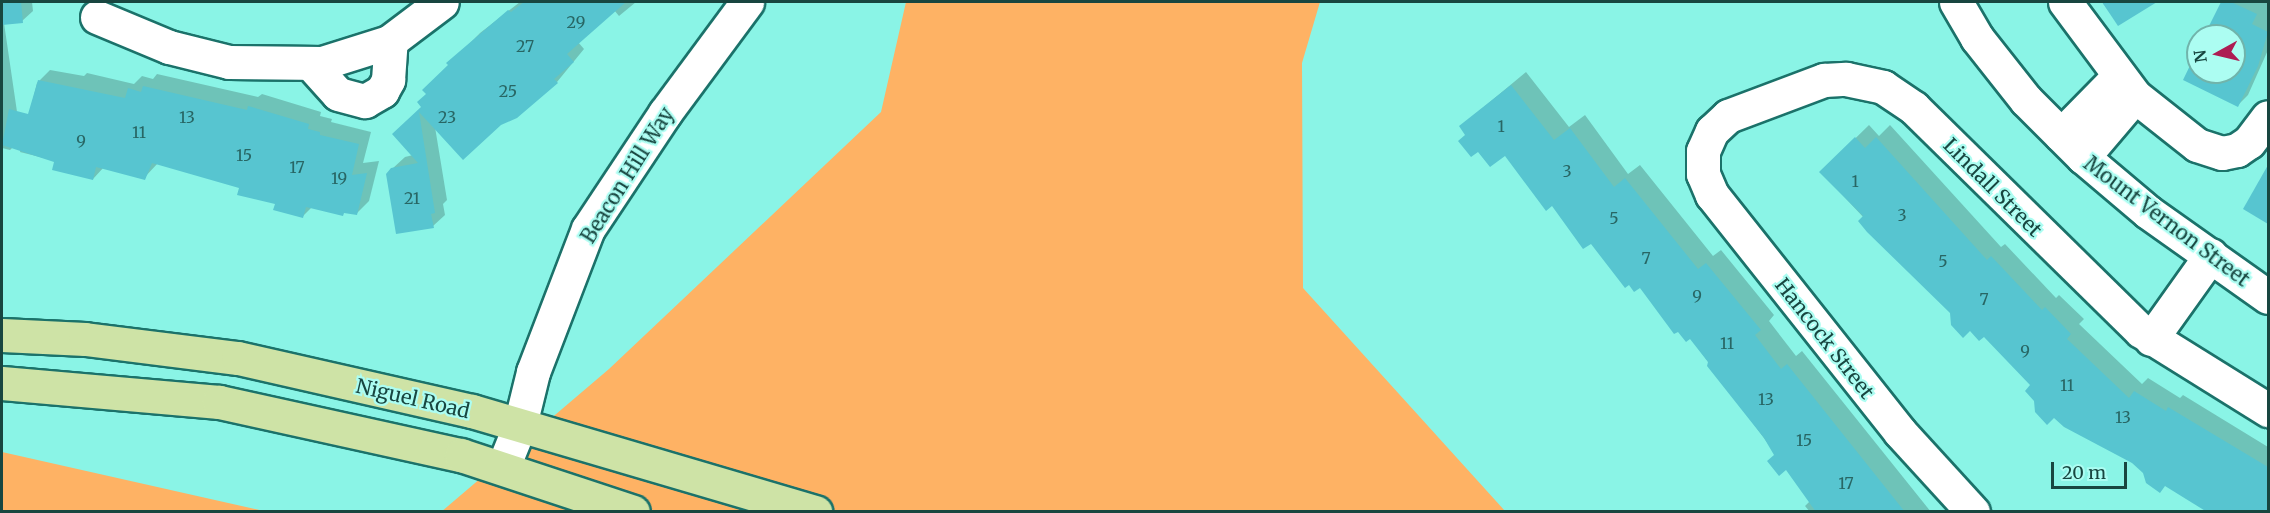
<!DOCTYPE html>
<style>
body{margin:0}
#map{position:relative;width:2270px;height:513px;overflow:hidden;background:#8af4e6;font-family:Merriweather,serif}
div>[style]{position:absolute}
.green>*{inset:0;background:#feb264}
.shadow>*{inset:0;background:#0003}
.building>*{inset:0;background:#57c5d0}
.roads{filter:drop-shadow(2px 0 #1b726a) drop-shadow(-2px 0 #1b726a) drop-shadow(0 2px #1b726a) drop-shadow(0 -2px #1b726a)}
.minor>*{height:33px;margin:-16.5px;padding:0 16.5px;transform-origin:16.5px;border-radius:16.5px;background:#fff}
.major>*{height:33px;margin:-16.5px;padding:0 16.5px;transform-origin:16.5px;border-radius:16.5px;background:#cee3a6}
span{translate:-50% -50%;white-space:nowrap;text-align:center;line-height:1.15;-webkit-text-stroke:4.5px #acfdf2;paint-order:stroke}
.number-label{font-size:16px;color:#286664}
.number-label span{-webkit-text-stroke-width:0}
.street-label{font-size:20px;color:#184640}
.frame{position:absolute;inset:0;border:3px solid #184640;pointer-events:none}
.north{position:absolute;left:2186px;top:24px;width:60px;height:60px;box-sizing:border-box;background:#acfdf2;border:2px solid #71b4ab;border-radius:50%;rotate:262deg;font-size:16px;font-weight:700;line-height:24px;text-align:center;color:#184640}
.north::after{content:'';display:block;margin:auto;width:21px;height:27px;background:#ad1c53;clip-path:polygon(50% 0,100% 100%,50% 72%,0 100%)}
.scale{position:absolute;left:2051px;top:462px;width:76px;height:27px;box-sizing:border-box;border:3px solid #184640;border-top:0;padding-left:8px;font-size:18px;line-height:21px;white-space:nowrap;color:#184640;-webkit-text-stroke:4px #acfdf2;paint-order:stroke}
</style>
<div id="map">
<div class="green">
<div style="clip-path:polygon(906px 2px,1320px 2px,1302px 63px,1303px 288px,1505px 511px,441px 512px,609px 369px,881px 112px)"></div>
<div style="clip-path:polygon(2px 452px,264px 511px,2px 511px)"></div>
</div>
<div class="shadow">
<div style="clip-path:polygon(2px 2px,32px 2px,33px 11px,22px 21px,4px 23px,21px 139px,10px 150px,2px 148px)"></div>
<div style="clip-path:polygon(520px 2px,636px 2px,619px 16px,614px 10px,578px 42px,584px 49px,557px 82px,435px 127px,447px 200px,443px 204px,445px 215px,433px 226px,392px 169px,405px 157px,413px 155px,394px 134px,423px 106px,428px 93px,424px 90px,480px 33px)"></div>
<div style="clip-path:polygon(2102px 2px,2154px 2px,2118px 24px)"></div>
<div style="clip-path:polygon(2223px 2px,2268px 2px,2268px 50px,2248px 95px,2238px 105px,2185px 79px,2198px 52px,2198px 72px,2234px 72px,2234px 36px,2206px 36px)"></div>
<div style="clip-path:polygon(50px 70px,84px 76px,87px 73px,134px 84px,142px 76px,153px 79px,157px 74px,258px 97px,262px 94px,321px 112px,320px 116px,332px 119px,331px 122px,371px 132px,363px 163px,379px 161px,369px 201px,356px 214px,312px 207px,303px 216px,241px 187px,158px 163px,144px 178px,104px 167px,93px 179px,56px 161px,20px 152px,37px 83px)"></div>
<div style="clip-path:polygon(1526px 72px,1569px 127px,1585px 115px,1628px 174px,1640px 165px,1713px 256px,1721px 250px,1774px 315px,1769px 321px,1796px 356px,1802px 351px,1931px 512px,1810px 512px,1805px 506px,1810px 501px,1690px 337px,1505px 154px,1461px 126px)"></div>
<div style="clip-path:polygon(1869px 125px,1879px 136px,1890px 125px,2001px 247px,2005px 244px,2056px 298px,2059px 295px,2084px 319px,2079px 324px,2142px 384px,2148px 378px,2180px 398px,2183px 395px,2268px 447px,2268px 512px,2214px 512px,2145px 472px,2032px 385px,1984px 335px,1952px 312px,1821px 172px)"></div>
<div style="clip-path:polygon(2268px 169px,2268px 222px,2245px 209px)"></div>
</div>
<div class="building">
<div style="clip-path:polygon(2px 2px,21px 2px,23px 23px,2px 25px)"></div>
<div style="clip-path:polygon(524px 2px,626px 2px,567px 54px,574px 62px,554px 79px,558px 83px,517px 118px,501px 125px,463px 160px,419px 112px,435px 213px,431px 214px,434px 228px,396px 234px,386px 174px,391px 168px,418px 163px,392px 134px,421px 107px,417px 102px,426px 94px,422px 90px,448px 65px,446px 63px,508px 10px,511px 12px)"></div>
<div style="clip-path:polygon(2102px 2px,2157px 2px,2118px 26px)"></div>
<div style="clip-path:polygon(2221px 2px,2231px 2px,2257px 14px,2252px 24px,2268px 32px,2258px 66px,2238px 107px,2183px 80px,2198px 49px,2198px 72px,2234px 72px,2234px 36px,2204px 36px)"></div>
<div style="clip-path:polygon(38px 80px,125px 98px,128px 88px,141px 92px,143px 86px,247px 110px,248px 106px,309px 124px,308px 129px,320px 132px,320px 135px,359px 144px,352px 175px,367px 173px,357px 215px,344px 213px,343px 216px,306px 207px,303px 218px,273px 210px,275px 204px,237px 195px,239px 188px,152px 163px,145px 180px,96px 167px,93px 180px,52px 170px,54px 162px,2px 145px,9px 109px,28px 114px)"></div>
<div style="clip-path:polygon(1511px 85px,1554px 140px,1570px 128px,1614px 187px,1625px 178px,1698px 269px,1706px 263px,1761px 330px,1755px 335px,1781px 369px,1787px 364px,1905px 512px,1816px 512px,1786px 470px,1779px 476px,1767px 461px,1774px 455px,1764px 438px,1707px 366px,1708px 362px,1690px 339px,1686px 342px,1678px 332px,1674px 334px,1640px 288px,1634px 292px,1629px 285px,1625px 288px,1591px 244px,1583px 249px,1552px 206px,1546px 211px,1505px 156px,1490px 167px,1478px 152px,1471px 157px,1458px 141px,1465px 135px,1459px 126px)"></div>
<div style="clip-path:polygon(1855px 137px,1865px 148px,1876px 137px,1987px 260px,1991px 256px,2042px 310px,2045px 307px,2071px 334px,2067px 339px,2129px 398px,2134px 391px,2166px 411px,2168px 407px,2268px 467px,2268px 512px,2207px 512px,2165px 486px,2160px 493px,2146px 483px,2143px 473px,2132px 463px,2064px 427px,2054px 418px,2047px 425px,2035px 412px,2034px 401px,2025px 391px,2030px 385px,1984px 337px,1979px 341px,1970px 331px,1963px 338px,1951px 325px,1950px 313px,1867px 232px,1858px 221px,1863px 216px,1819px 172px)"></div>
<div style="clip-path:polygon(2268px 165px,2268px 224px,2243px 209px)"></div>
</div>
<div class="roads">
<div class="minor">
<div style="left:1956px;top:2px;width:42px;rotate:59.7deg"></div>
<div style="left:1977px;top:38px;width:79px;rotate:51.7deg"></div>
<div style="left:2026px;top:100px;width:81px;rotate:45deg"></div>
<div style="left:2083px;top:157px;width:85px;rotate:40.2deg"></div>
<div style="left:2148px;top:212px;width:147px;rotate:35.3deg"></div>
<div style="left:2065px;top:2px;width:117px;rotate:53.3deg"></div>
<div style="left:2135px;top:96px;width:79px;rotate:38.3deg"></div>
<div style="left:2197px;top:145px;width:26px;rotate:18deg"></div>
<div style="left:2222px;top:153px;width:15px;rotate:-11deg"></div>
<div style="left:2237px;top:150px;width:14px;rotate:-34deg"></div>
<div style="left:2249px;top:142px;width:31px;rotate:-53deg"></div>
<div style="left:97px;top:17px;width:78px;rotate:22.6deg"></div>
<div style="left:169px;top:47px;width:62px;rotate:14deg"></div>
<div style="left:229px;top:62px;width:93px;rotate:0.6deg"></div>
<div style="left:322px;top:63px;width:70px;rotate:-17.4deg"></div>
<div style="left:389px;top:42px;width:66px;rotate:-37deg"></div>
<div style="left:311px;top:64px;width:40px;rotate:48deg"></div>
<div style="left:338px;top:94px;width:28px;rotate:15deg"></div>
<div style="left:365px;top:101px;width:20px;rotate:-30deg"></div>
<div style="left:382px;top:91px;width:13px;rotate:-61deg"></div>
<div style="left:388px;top:80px;width:39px;rotate:-86deg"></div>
<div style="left:2061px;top:135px;width:83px;rotate:-45.5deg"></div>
<div style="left:2083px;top:157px;width:80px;rotate:-49.6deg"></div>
<div style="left:2151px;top:339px;width:103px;rotate:-54.5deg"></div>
<div style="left:503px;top:467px;width:45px;rotate:-68deg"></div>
<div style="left:520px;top:425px;width:55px;rotate:-76.2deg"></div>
<div style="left:533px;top:372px;width:153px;rotate:-69deg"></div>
<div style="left:588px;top:229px;width:139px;rotate:-56.4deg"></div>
<div style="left:665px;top:113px;width:138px;rotate:-53.5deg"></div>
<div style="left:1973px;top:512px;width:108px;rotate:-132.4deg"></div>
<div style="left:1900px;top:432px;width:303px;rotate:-128.4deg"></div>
<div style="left:1712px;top:195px;width:23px;rotate:-113deg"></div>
<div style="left:1703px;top:174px;width:23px;rotate:-90deg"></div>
<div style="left:1703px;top:151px;width:22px;rotate:-66deg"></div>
<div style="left:1712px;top:131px;width:22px;rotate:-43deg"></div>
<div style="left:1728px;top:116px;width:103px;rotate:-20.6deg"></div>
<div style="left:1824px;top:80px;width:22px;rotate:-3deg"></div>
<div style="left:1846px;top:79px;width:38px;rotate:12deg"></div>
<div style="left:1883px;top:87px;width:37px;rotate:34deg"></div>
<div style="left:1914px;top:108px;width:318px;rotate:44.5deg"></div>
<div style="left:2141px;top:331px;width:150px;rotate:31.9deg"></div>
</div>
<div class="major">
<div style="left:2px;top:335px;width:83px;rotate:2.8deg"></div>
<div style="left:85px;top:339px;width:154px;rotate:7.1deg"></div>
<div style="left:238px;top:358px;width:240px;rotate:12.8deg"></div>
<div style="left:472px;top:411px;width:358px;rotate:16.4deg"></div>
<div style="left:2px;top:383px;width:218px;rotate:5deg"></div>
<div style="left:219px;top:402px;width:248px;rotate:12.4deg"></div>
<div style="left:461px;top:455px;width:181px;rotate:18.3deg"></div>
</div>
</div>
<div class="number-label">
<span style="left:576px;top:22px">29</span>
<span style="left:525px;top:46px">27</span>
<span style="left:508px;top:91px">25</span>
<span style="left:187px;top:117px">13</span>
<span style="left:447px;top:117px">23</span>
<span style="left:1501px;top:126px">1</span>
<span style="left:139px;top:132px">11</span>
<span style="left:81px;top:141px">9</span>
<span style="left:244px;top:155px">15</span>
<span style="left:297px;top:167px">17</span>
<span style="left:1567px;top:171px">3</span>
<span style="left:339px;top:178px">19</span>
<span style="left:1855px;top:181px">1</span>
<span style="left:412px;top:198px">21</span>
<span style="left:1902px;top:215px">3</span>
<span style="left:1614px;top:218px">5</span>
<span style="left:1646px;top:258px">7</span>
<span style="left:1943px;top:261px">5</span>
<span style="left:1697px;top:296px">9</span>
<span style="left:1984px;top:299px">7</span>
<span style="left:1727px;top:343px">11</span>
<span style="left:2025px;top:351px">9</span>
<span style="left:2067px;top:385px">11</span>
<span style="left:1766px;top:399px">13</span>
<span style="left:2123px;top:417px">13</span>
<span style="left:1804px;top:440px">15</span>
<span style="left:1846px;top:483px">17</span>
</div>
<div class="street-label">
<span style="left:627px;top:175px;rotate:-58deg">Beacon Hill Way</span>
<span style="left:1993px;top:187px;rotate:45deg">Lindall Street</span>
<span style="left:2167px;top:221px;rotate:37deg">Mount Vernon Street</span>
<span style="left:1825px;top:338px;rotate:52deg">Hancock Street</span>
<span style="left:413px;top:398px;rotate:13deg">Niguel Road</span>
</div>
<div class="frame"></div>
<div class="north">N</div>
<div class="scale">20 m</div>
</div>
